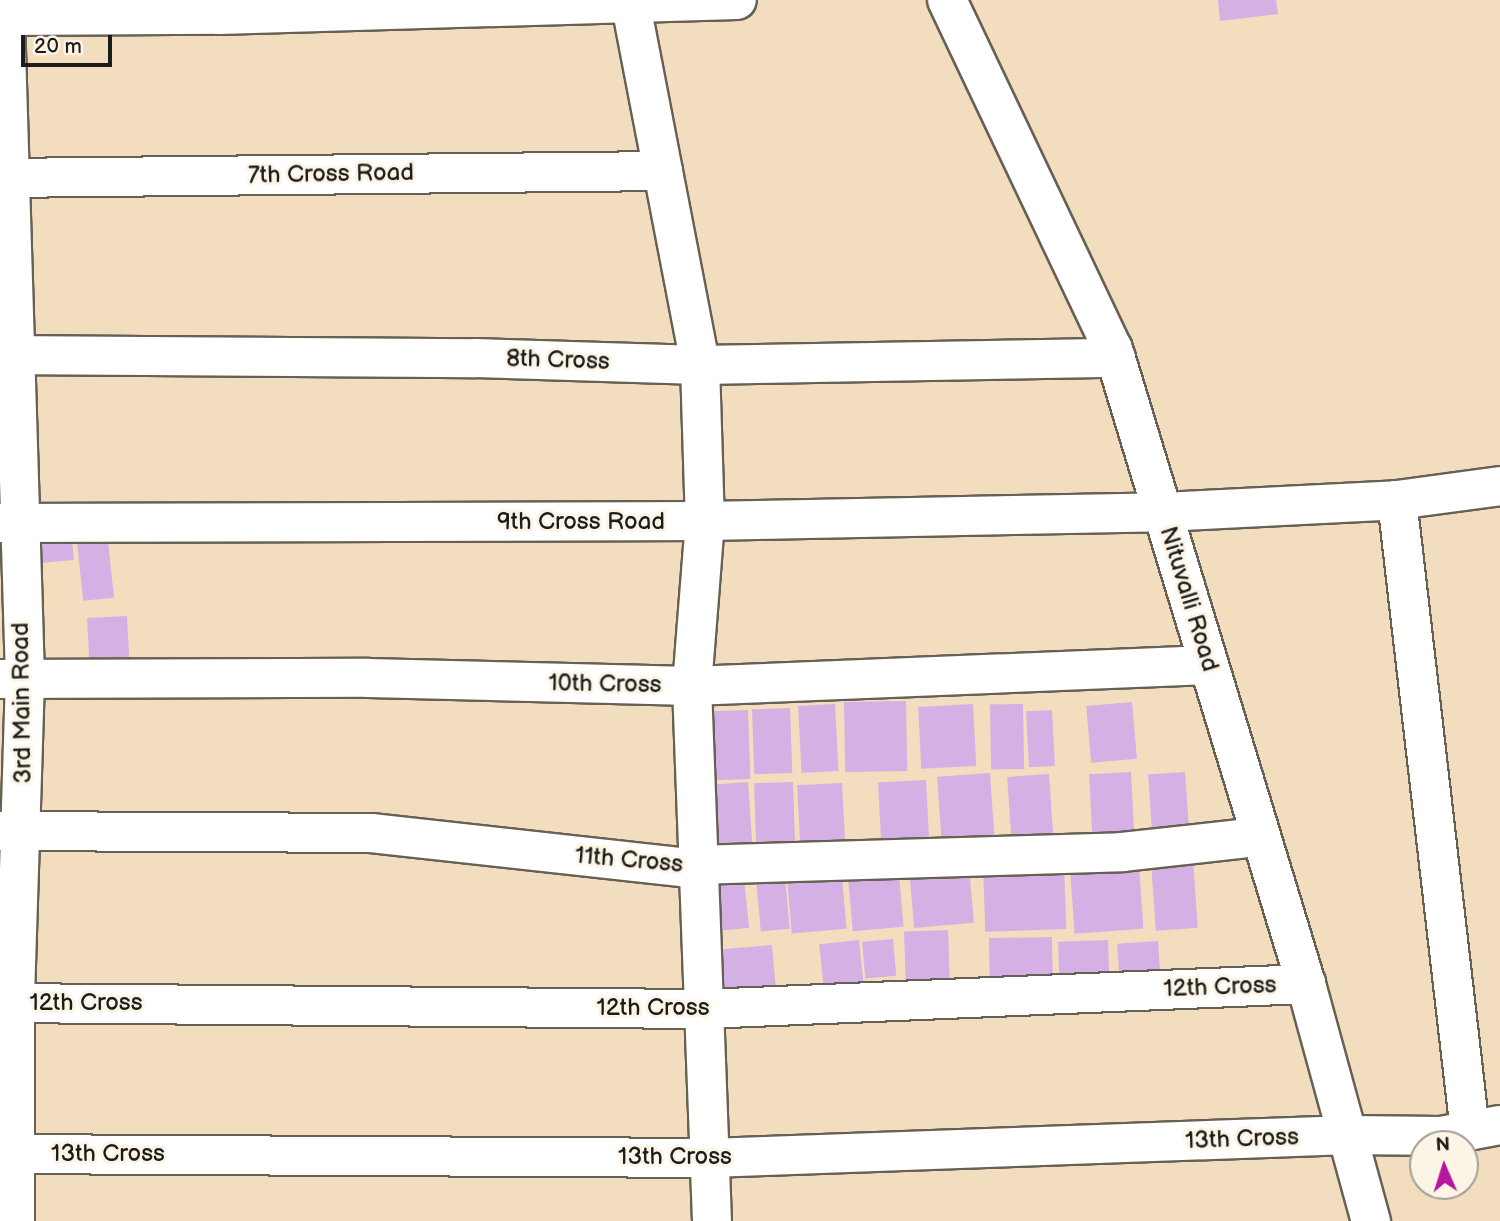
<!DOCTYPE html>
<style>
body{margin:0}
#map{position:relative;width:1500px;height:1221px;overflow:hidden;background:#f3ddbf;font-family:"Balsamiq Sans",sans-serif}
div>[style]{position:absolute}
.building>*{inset:0;background:#d5b0e4;transform-origin:0 0}
.roads{filter:drop-shadow(2px 0 #676055) drop-shadow(-2px 0 #676055) drop-shadow(0 2px #676055) drop-shadow(0 -2px #676055)}
.minor>*{height:38px;margin:-19px;padding:0 19px;transform-origin:19px;border-radius:19px;background:#fff}
span{translate:-50% -50%;white-space:nowrap;text-align:center;line-height:1.15;-webkit-text-stroke:6px #fcf5e5;paint-order:stroke}
.street-label{font-size:24px;color:#1c1c1c}
.north{position:absolute;left:1409px;top:1130px;width:70px;height:70px;box-sizing:border-box;background:#fcf5e5;border:2px solid #a29e95;border-radius:50%;rotate:357deg;font-size:19px;font-weight:700;line-height:28px;text-align:center;color:#1c1c1c}
.north::after{content:'';display:block;margin:auto;width:24px;height:32px;background:#b5179e;clip-path:polygon(50% 0,100% 100%,50% 72%,0 100%)}
.scale{position:absolute;left:21px;top:35px;width:91px;height:32px;box-sizing:border-box;border:4px solid #1c1c1c;border-top:0;padding-left:9px;font-size:21px;line-height:24px;white-space:nowrap;color:#1c1c1c;-webkit-text-stroke:5px #fcf5e5;paint-order:stroke}
</style>
<div id="map">
<div class="building">
<div style="clip-path:polygon(1218px 0,1276px 0,1278px 14px,1220px 21px)"></div>
<div style="left:107px;top:531px;width:67px;height:31px;rotate:84deg"></div>
<div style="left:72px;top:539px;width:21px;height:52px;rotate:85deg"></div>
<div style="left:127px;top:616px;width:58px;height:40px;rotate:87deg"></div>
<div style="left:906px;top:701px;width:70px;height:62px;rotate:89deg"></div>
<div style="left:1132px;top:702px;width:57px;height:46px;rotate:85deg"></div>
<div style="left:835px;top:704px;width:67px;height:37px;rotate:87deg"></div>
<div style="left:973px;top:704px;width:62px;height:55px;rotate:87deg"></div>
<div style="left:1023px;top:704px;width:65px;height:33px;rotate:89deg"></div>
<div style="left:790px;top:708px;width:65px;height:38px;rotate:88deg"></div>
<div style="left:748px;top:710px;width:69px;height:46px;rotate:88deg"></div>
<div style="left:1052px;top:710px;width:56px;height:26px;rotate:87deg"></div>
<div style="left:1131px;top:772px;width:64px;height:42px;rotate:87deg"></div>
<div style="left:1185px;top:772px;width:64px;height:37px;rotate:86deg"></div>
<div style="left:990px;top:773px;width:64px;height:53px;rotate:86deg"></div>
<div style="left:1049px;top:774px;width:59px;height:42px;rotate:86deg"></div>
<div style="left:926px;top:780px;width:69px;height:48px;rotate:87deg"></div>
<div style="left:748px;top:782px;width:69px;height:46px;rotate:86deg"></div>
<div style="left:793px;top:782px;width:66px;height:39px;rotate:88deg"></div>
<div style="left:842px;top:783px;width:62px;height:45px;rotate:87deg"></div>
<div style="left:1193px;top:860px;width:68px;height:42px;rotate:86deg"></div>
<div style="left:898px;top:863px;width:64px;height:51px;rotate:85deg"></div>
<div style="left:1064px;top:864px;width:65px;height:81px;rotate:88deg"></div>
<div style="left:841px;top:865px;width:64px;height:55px;rotate:85deg"></div>
<div style="left:969px;top:866px;width:57px;height:60px;rotate:85deg"></div>
<div style="left:1139px;top:866px;width:63px;height:69px;rotate:86deg"></div>
<div style="left:785px;top:876px;width:53px;height:29px;rotate:85deg"></div>
<div style="left:744px;top:879px;width:49px;height:41px;rotate:84deg"></div>
<div style="left:948px;top:930px;width:51px;height:44px;rotate:88deg"></div>
<div style="left:1052px;top:937px;width:49px;height:63px;rotate:89deg"></div>
<div style="left:893px;top:939px;width:37px;height:31px;rotate:85deg"></div>
<div style="left:859px;top:940px;width:59px;height:40px;rotate:84deg"></div>
<div style="left:1108px;top:940px;width:47px;height:50px;rotate:88deg"></div>
<div style="left:1158px;top:941px;width:47px;height:41px;rotate:86deg"></div>
<div style="left:772px;top:945px;width:58px;height:53px;rotate:85deg"></div>
</div>
<div class="roads">
<div class="minor">
<div style="left:630px;top:0;width:372px;rotate:79.1deg"></div>
<div style="left:700px;top:365px;width:156px;rotate:88.2deg"></div>
<div style="left:705px;top:521px;width:166px;rotate:94.5deg"></div>
<div style="left:692px;top:686px;width:535px;rotate:87.86deg"></div>
<div style="left:947px;top:0;width:386px;rotate:64.6deg"></div>
<div style="left:1113px;top:349px;width:664px;rotate:73.09deg"></div>
<div style="left:1306px;top:984px;width:246px;rotate:74.7deg"></div>
<div style="left:0;top:16px;width:219px;rotate:-0.3deg"></div>
<div style="left:219px;top:15px;width:518px;rotate:-1.66deg"></div>
<div style="left:5px;top:16px;width:663px;rotate:88.27deg"></div>
<div style="left:25px;top:679px;width:324px;rotate:91.8deg"></div>
<div style="left:15px;top:1003px;width:218px;rotate:90deg"></div>
<div style="left:0;top:178px;width:663px;rotate:-0.6deg"></div>
<div style="left:0;top:355px;width:475px;rotate:0.4deg"></div>
<div style="left:475px;top:358px;width:225px;rotate:1.8deg"></div>
<div style="left:700px;top:365px;width:416px;rotate:-1deg"></div>
<div style="left:1397px;top:500px;width:635px;rotate:83.4deg"></div>
<div style="left:0;top:523px;width:705px;rotate:-0.16deg"></div>
<div style="left:705px;top:521px;width:458px;rotate:-1.1deg"></div>
<div style="left:1163px;top:512px;width:234px;rotate:-2.9deg"></div>
<div style="left:1397px;top:500px;width:104px;rotate:-7.7deg"></div>
<div style="left:0;top:679px;width:368px;rotate:-0.2deg"></div>
<div style="left:368px;top:678px;width:324px;rotate:1.4deg"></div>
<div style="left:692px;top:686px;width:517px;rotate:-2.33deg"></div>
<div style="left:0;top:831px;width:371px;rotate:0.3deg"></div>
<div style="left:371px;top:833px;width:321px;rotate:6.3deg"></div>
<div style="left:690px;top:868px;width:6px;rotate:-31deg"></div>
<div style="left:695px;top:865px;width:427px;rotate:-1.7deg"></div>
<div style="left:1122px;top:852px;width:137px;rotate:-6.3deg"></div>
<div style="left:0;top:1003px;width:704px;rotate:0.49deg"></div>
<div style="left:704px;top:1009px;width:603px;rotate:-2.38deg"></div>
<div style="left:0;top:1154px;width:710px;rotate:0.32deg"></div>
<div style="left:710px;top:1158px;width:640px;rotate:-2.06deg"></div>
<div style="left:1350px;top:1135px;width:91px;rotate:0.6deg"></div>
<div style="left:1441px;top:1136px;width:60px;rotate:-10.6deg"></div>
</div>
</div>
<div class="street-label">
<span style="left:331px;top:174px;rotate:-1deg">7th Cross Road</span>
<span style="left:558px;top:360px;rotate:2deg">8th Cross</span>
<span style="left:581px;top:522px">9th Cross Road</span>
<span style="left:1189px;top:599px;rotate:73deg">Nituvalli Road</span>
<span style="left:605px;top:684px;rotate:1deg">10th Cross</span>
<span style="left:22px;top:703px;rotate:-91deg">3rd Main Road</span>
<span style="left:629px;top:860px;rotate:5deg">11th Cross</span>
<span style="left:1220px;top:987px;rotate:-2deg">12th Cross</span>
<span style="left:86px;top:1003px">12th Cross</span>
<span style="left:653px;top:1008px">12th Cross</span>
<span style="left:1242px;top:1139px;rotate:-2deg">13th Cross</span>
<span style="left:108px;top:1154px">13th Cross</span>
<span style="left:675px;top:1157px">13th Cross</span>
</div>
<div class="north">N</div>
<div class="scale">20 m</div>
</div>
